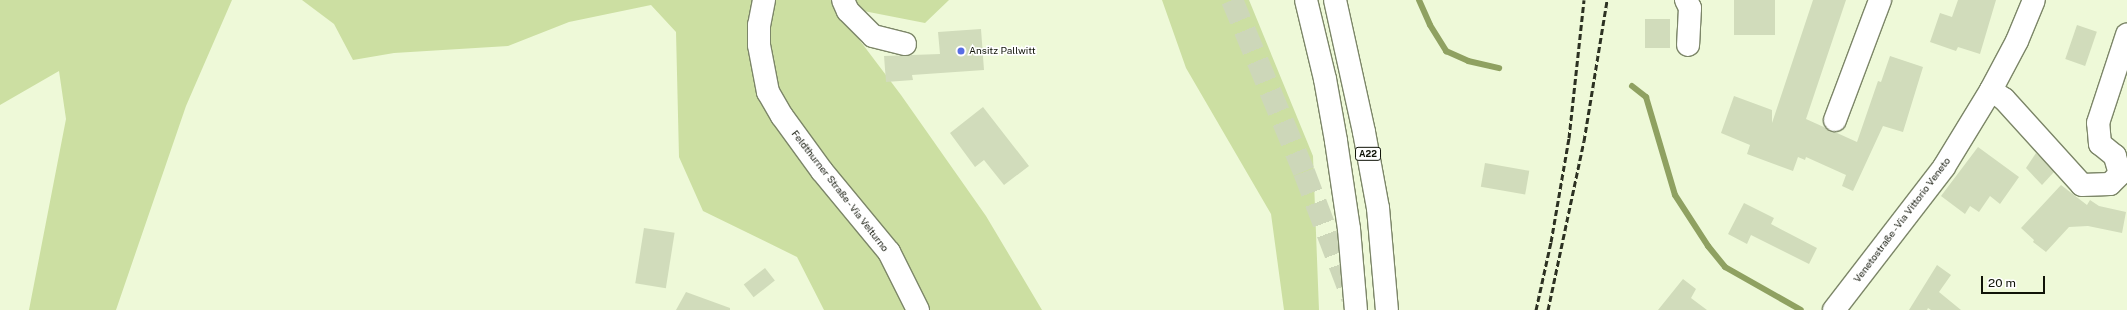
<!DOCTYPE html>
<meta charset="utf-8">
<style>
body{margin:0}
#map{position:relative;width:2127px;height:310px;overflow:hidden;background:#eef9d8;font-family:"Public Sans",sans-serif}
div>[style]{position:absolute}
.green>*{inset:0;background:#ccdfa2}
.stream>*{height:6px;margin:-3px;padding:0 3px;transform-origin:3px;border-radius:3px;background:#8fa161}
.building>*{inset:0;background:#d1dcbb;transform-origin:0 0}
.major-tunnel>*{height:22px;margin-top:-11px;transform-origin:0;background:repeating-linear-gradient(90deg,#cdd7b9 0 22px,transparent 0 33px)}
.roads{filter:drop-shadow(1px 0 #7c8668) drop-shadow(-1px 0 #7c8668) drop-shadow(0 1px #7c8668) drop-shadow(0 -1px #7c8668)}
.minor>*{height:22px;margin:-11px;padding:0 11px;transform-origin:11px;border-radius:11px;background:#fff}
.major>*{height:22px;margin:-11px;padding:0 11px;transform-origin:11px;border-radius:11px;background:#fff}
.highway>*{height:22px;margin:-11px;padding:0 11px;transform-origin:11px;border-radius:11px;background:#fff}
.rail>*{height:3px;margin-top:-1.5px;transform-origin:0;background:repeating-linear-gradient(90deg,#2c3122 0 6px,transparent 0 9px)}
.dots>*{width:11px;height:11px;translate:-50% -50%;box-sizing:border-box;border:2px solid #fff;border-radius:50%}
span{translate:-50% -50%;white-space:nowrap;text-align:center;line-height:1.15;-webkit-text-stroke:3px #fff;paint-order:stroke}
.shield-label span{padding:1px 3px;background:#fff;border:1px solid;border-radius:3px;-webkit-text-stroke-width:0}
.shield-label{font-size:9px;color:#101408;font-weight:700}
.poi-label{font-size:10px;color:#101408}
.left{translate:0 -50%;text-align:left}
.street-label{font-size:10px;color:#101408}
.scale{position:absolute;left:1981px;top:276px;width:64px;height:18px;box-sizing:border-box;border:2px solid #101408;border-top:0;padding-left:5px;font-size:12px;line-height:14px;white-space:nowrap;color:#101408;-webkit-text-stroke:3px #fff;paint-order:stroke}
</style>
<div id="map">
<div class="green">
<div style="clip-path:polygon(0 0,232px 0,186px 106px,116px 310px,29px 310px,66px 119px,59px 71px,0 105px)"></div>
<div style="clip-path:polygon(302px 0,949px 0,925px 23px,833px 5px,901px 95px,986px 216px,1042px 310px,824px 310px,797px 257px,703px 211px,679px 157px,676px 32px,651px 5px,569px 22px,508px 46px,394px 53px,353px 60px,334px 24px)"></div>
<div style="clip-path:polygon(1162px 0,1249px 0,1313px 156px,1319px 310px,1284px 310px,1271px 214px,1186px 68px)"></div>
</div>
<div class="stream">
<div style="left:1419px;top:0;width:27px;rotate:66deg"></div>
<div style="left:1430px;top:25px;width:31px;rotate:58deg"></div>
<div style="left:1446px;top:51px;width:24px;rotate:24deg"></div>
<div style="left:1468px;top:61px;width:32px;rotate:13deg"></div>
<div style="left:1632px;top:86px;width:18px;rotate:38deg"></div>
<div style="left:1646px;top:97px;width:102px;rotate:73.5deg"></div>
<div style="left:1675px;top:195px;width:61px;rotate:57.1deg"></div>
<div style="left:1708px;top:246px;width:27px;rotate:51deg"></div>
<div style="left:1725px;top:267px;width:87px;rotate:29.5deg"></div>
</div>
<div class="building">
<div style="left:1734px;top:0;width:41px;height:35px"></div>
<div style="clip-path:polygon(1813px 0,1846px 0,1806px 119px,1857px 142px,1878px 81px,1881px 82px,1890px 56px,1923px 67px,1903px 132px,1883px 126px,1853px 191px,1842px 186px,1846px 175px,1806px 157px,1805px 160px,1798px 157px,1793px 171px,1747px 154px,1750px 145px,1721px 133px,1734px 96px,1772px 110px,1772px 123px)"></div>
<div style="clip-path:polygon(1958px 0,1996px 0,1980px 54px,1958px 47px,1956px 51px,1930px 42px,1940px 13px,1952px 17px)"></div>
<div style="left:1645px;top:19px;width:25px;height:29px"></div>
<div style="left:2077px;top:25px;width:21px;height:36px;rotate:19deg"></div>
<div style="clip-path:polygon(981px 29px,984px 70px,912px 75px,913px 80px,886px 82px,884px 56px,940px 54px,938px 32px)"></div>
<div style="clip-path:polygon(983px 107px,1029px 166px,1004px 185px,984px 160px,975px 167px,950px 133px)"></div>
<div style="clip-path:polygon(1978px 147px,2019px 177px,2000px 204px,1990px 196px,1979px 212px,1970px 206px,1965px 214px,1941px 196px)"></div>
<div style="clip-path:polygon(2036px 153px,2054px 172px,2042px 185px,2026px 168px)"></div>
<div style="left:1485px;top:163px;width:45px;height:24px;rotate:10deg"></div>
<div style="clip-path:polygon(2061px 185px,2087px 205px,2090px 200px,2099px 206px,2126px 212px,2122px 233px,2088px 226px,2069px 227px,2046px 252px,2033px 242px,2034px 240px,2021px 228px)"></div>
<div style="clip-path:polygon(1744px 203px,1774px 218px,1771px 224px,1817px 248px,1809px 264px,1751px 235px,1747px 244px,1728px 234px)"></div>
<div style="left:644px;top:228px;width:31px;height:56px;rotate:9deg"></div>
<div style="clip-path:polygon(1937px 265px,1951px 275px,1939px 292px,1961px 310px,1931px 310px,1928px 308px,1927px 310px,1909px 310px)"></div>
<div style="left:765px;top:268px;width:16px;height:27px;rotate:52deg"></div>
<div style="clip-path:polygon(1683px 279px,1696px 289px,1691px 298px,1707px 310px,1658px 310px)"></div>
<div style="clip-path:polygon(686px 292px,730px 308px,730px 310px,676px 310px)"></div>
</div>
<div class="major-tunnel">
<div style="left:1232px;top:0;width:186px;rotate:67.3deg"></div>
<div style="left:1304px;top:172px;width:135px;rotate:69.1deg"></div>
</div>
<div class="roads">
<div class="minor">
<div style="left:764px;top:0;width:25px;rotate:101deg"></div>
<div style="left:759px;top:25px;width:20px;rotate:90deg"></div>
<div style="left:759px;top:45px;width:48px;rotate:79.2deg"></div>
<div style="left:768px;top:92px;width:28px;rotate:60deg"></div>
<div style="left:782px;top:116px;width:68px;rotate:54deg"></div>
<div style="left:822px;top:171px;width:105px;rotate:50.4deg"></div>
<div style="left:889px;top:252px;width:65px;rotate:63.4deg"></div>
<div style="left:843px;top:0;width:12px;rotate:66deg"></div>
<div style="left:848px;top:11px;width:35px;rotate:45deg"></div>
<div style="left:873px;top:36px;width:33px;rotate:14deg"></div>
<div style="left:1686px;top:0;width:9px;rotate:63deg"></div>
<div style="left:1690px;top:8px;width:37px;rotate:93deg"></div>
<div style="left:1991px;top:90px;width:16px;rotate:35deg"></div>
<div style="left:2004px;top:99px;width:116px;rotate:47.8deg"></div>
<div style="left:2082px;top:185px;width:28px;rotate:-2deg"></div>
<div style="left:2110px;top:184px;width:14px;rotate:-45deg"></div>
<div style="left:2120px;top:174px;width:19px;rotate:-106deg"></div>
<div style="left:2115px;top:156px;width:19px;rotate:-141deg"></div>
<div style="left:2100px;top:144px;width:21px;rotate:-95deg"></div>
<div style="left:2098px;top:123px;width:93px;rotate:-71.8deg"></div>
<div style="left:1835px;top:120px;width:128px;rotate:-69.4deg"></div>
</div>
<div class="major">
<div style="left:1834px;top:310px;width:180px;rotate:-52.4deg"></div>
<div style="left:1944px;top:167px;width:90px;rotate:-58.6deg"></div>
<div style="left:1991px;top:90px;width:55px;rotate:-62deg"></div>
<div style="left:2017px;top:41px;width:44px;rotate:-67.5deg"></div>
</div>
<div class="highway">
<div style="left:1306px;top:0;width:81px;rotate:76.5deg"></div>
<div style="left:1325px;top:79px;width:63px;rotate:79.9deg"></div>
<div style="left:1336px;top:141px;width:89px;rotate:81.6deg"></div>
<div style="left:1349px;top:229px;width:81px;rotate:85.1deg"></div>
<div style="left:1335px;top:0;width:135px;rotate:77.6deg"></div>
<div style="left:1364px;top:132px;width:77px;rotate:79.6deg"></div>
<div style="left:1378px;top:208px;width:102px;rotate:85deg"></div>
</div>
</div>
<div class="rail">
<div style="left:1536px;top:310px;width:70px;rotate:-77.6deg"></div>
<div style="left:1551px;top:242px;width:106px;rotate:-80.2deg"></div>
<div style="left:1569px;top:138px;width:139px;rotate:-83.8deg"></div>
<div style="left:1548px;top:310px;width:173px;rotate:-78deg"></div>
<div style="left:1584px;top:141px;width:143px;rotate:-80.7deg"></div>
</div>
<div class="dots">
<div style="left:961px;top:51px;background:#586de4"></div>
</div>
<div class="shield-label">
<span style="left:1368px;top:154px">A22</span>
</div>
<div class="poi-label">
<span class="left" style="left:969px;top:51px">Ansitz Pallwitt</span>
</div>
<div class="street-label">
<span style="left:840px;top:191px;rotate:52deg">Feldthurner Straße - Via Velturno</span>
<span style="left:1902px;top:220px;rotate:-53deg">Venetostraße - Via Vittorio Veneto</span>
</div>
<div class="scale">20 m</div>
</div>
